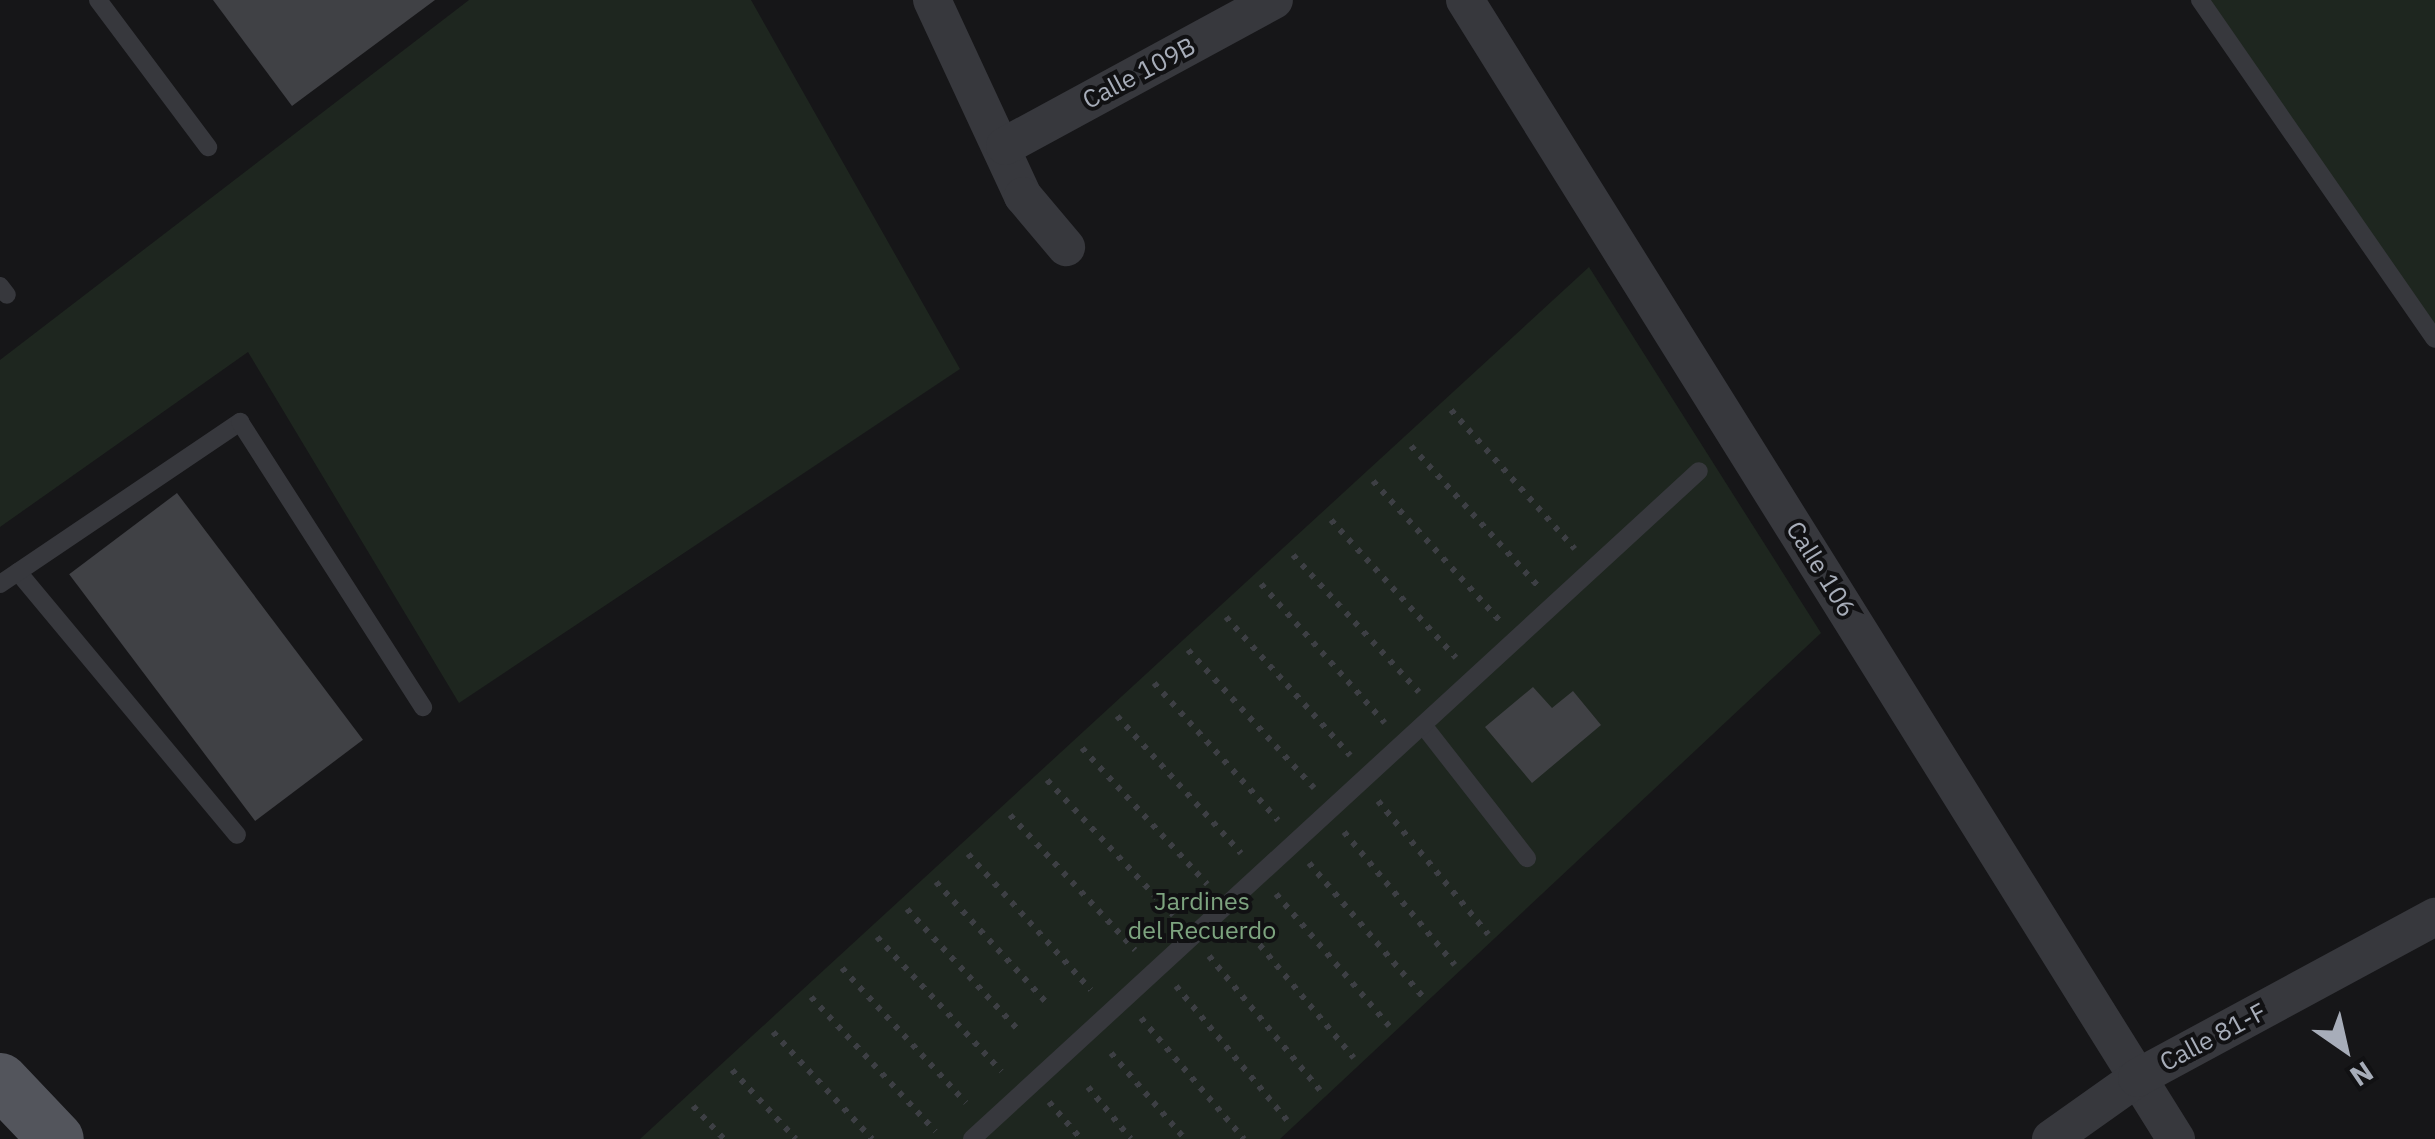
<!DOCTYPE html>
<style>
body{margin:0}
#map{position:relative;width:2435px;height:1139px;overflow:hidden;background:#161618;font-family:"IBM Plex Sans",sans-serif}
div>[style]{position:absolute}
.green>*{inset:0;background:#1e261f}
.building>*{inset:0;background:#404145;transform-origin:0 0}
.path>*{height:6px;margin-top:-3px;transform-origin:0;background:repeating-linear-gradient(90deg,#3d3f44 0 5px,transparent 0 13px)}
.lane>*{height:18px;margin:-9px;padding:0 9px;transform-origin:9px;border-radius:9px;background:#37383d}
.street>*{height:38px;margin:-19px;padding:0 19px;transform-origin:19px;border-radius:19px;background:#37383d}
.primary>*{height:55px;margin:-27.5px;padding:0 27.5px;transform-origin:27.5px;border-radius:27.5px;background:#53555c}
span{translate:-50% -50%;white-space:nowrap;text-align:center;line-height:1.15;-webkit-text-stroke:8px #111113;paint-order:stroke}
.street-label{font-size:25px;color:#a7adb9}
.park-label{font-size:25px;color:#7da47f}
.north{position:absolute;left:2295px;top:999px;width:100px;height:100px;-webkit-text-stroke:8px #111113;paint-order:stroke;rotate:146deg;font-size:28px;font-weight:700;line-height:40px;text-align:center;color:#a7adb9}
.north::after{content:'';display:block;margin:auto;width:35px;height:45px;background:#a7adb9;clip-path:polygon(50% 0,100% 100%,50% 72%,0 100%)}
</style>
<div id="map">
<div class="green">
<div style="clip-path:polygon(469px 0,751px 0,960px 369px,459px 703px,248px 352px,0 527px,0 360px)"></div>
<div style="clip-path:polygon(2209px 0,2435px 0,2435px 331px)"></div>
<div style="clip-path:polygon(1589px 267px,1821px 633px,1280px 1139px,640px 1139px)"></div>
</div>
<div class="building">
<div style="clip-path:polygon(213px 0,435px 0,292px 106px)"></div>
<div style="left:177px;top:493px;width:309px;height:135px;rotate:53deg"></div>
<div style="clip-path:polygon(1533px 687px,1552px 708px,1573px 691px,1601px 725px,1532px 783px,1485px 727px)"></div>
</div>
<div class="path">
<div style="left:1451px;top:410px;width:186px;rotate:48.3deg"></div>
<div style="left:1411px;top:446px;width:188px;rotate:47.8deg"></div>
<div style="left:1373px;top:481px;width:188px;rotate:47.8deg"></div>
<div style="left:1331px;top:520px;width:186px;rotate:47.8deg"></div>
<div style="left:1293px;top:555px;width:186px;rotate:47.4deg"></div>
<div style="left:1261px;top:584px;width:186px;rotate:48.3deg"></div>
<div style="left:1226px;top:617px;width:186px;rotate:48.1deg"></div>
<div style="left:1188px;top:650px;width:187px;rotate:47.6deg"></div>
<div style="left:1154px;top:683px;width:185px;rotate:47.9deg"></div>
<div style="left:1117px;top:716px;width:185px;rotate:47.9deg"></div>
<div style="left:1082px;top:748px;width:185px;rotate:47.4deg"></div>
<div style="left:1047px;top:780px;width:185px;rotate:47deg"></div>
<div style="left:1378px;top:801px;width:173px;rotate:50.4deg"></div>
<div style="left:1010px;top:815px;width:184px;rotate:47.2deg"></div>
<div style="left:1344px;top:832px;width:173px;rotate:50.2deg"></div>
<div style="left:968px;top:854px;width:183px;rotate:47.9deg"></div>
<div style="left:1309px;top:863px;width:175px;rotate:49.6deg"></div>
<div style="left:936px;top:882px;width:164px;rotate:47.5deg"></div>
<div style="left:1276px;top:894px;width:174px;rotate:49.4deg"></div>
<div style="left:907px;top:909px;width:167px;rotate:47.4deg"></div>
<div style="left:1243px;top:925px;width:173px;rotate:50.2deg"></div>
<div style="left:877px;top:937px;width:183px;rotate:47.2deg"></div>
<div style="left:1209px;top:956px;width:174px;rotate:50.4deg"></div>
<div style="left:842px;top:968px;width:183px;rotate:47.4deg"></div>
<div style="left:1176px;top:986px;width:174px;rotate:50.4deg"></div>
<div style="left:811px;top:997px;width:183px;rotate:47.2deg"></div>
<div style="left:1141px;top:1018px;width:159px;rotate:49.6deg"></div>
<div style="left:773px;top:1032px;width:146px;rotate:47.2deg"></div>
<div style="left:1111px;top:1053px;width:113px;rotate:49.3deg"></div>
<div style="left:732px;top:1070px;width:94px;rotate:47.2deg"></div>
<div style="left:1088px;top:1087px;width:67px;rotate:50.4deg"></div>
<div style="left:1049px;top:1102px;width:49px;rotate:49.1deg"></div>
<div style="left:693px;top:1106px;width:45px;rotate:46.8deg"></div>
</div>
<div class="lane">
<div style="left:98px;top:0;width:184px;rotate:53.2deg"></div>
<div style="left:2200px;top:0;width:412px;rotate:55.3deg"></div>
<div style="left:0;top:286px;width:11px;rotate:52deg"></div>
<div style="left:18px;top:572px;width:342px;rotate:50.2deg"></div>
<div style="left:0;top:584px;width:290px;rotate:-34deg"></div>
<div style="left:240px;top:422px;width:339px;rotate:57.3deg"></div>
<div style="left:1423px;top:725px;width:169px;rotate:52deg"></div>
<div style="left:972px;top:1139px;width:987px;rotate:-42.58deg"></div>
</div>
<div class="street">
<div style="left:932px;top:0;width:216px;rotate:65.1deg"></div>
<div style="left:1023px;top:196px;width:67px;rotate:49.9deg"></div>
<div style="left:1465px;top:0;width:1343px;rotate:58.03deg"></div>
<div style="left:1005px;top:146px;width:306px;rotate:-28.5deg"></div>
<div style="left:2051px;top:1139px;width:105px;rotate:-35.3deg"></div>
<div style="left:2137px;top:1078px;width:339px;rotate:-28.4deg"></div>
</div>
<div class="primary">
<div style="left:0;top:1080px;width:81px;rotate:46.5deg"></div>
</div>
<div class="street-label">
<span style="left:1139px;top:73px;rotate:-28deg">Calle 109B</span>
<span style="left:1821px;top:569px;rotate:58deg">Calle 106</span>
<span style="left:2213px;top:1037px;rotate:-28deg">Calle 81-F</span>
</div>
<div class="park-label">
<span style="left:1202px;top:916px">Jardines<br>del Recuerdo</span>
</div>
<div class="north">N</div>
</div>
